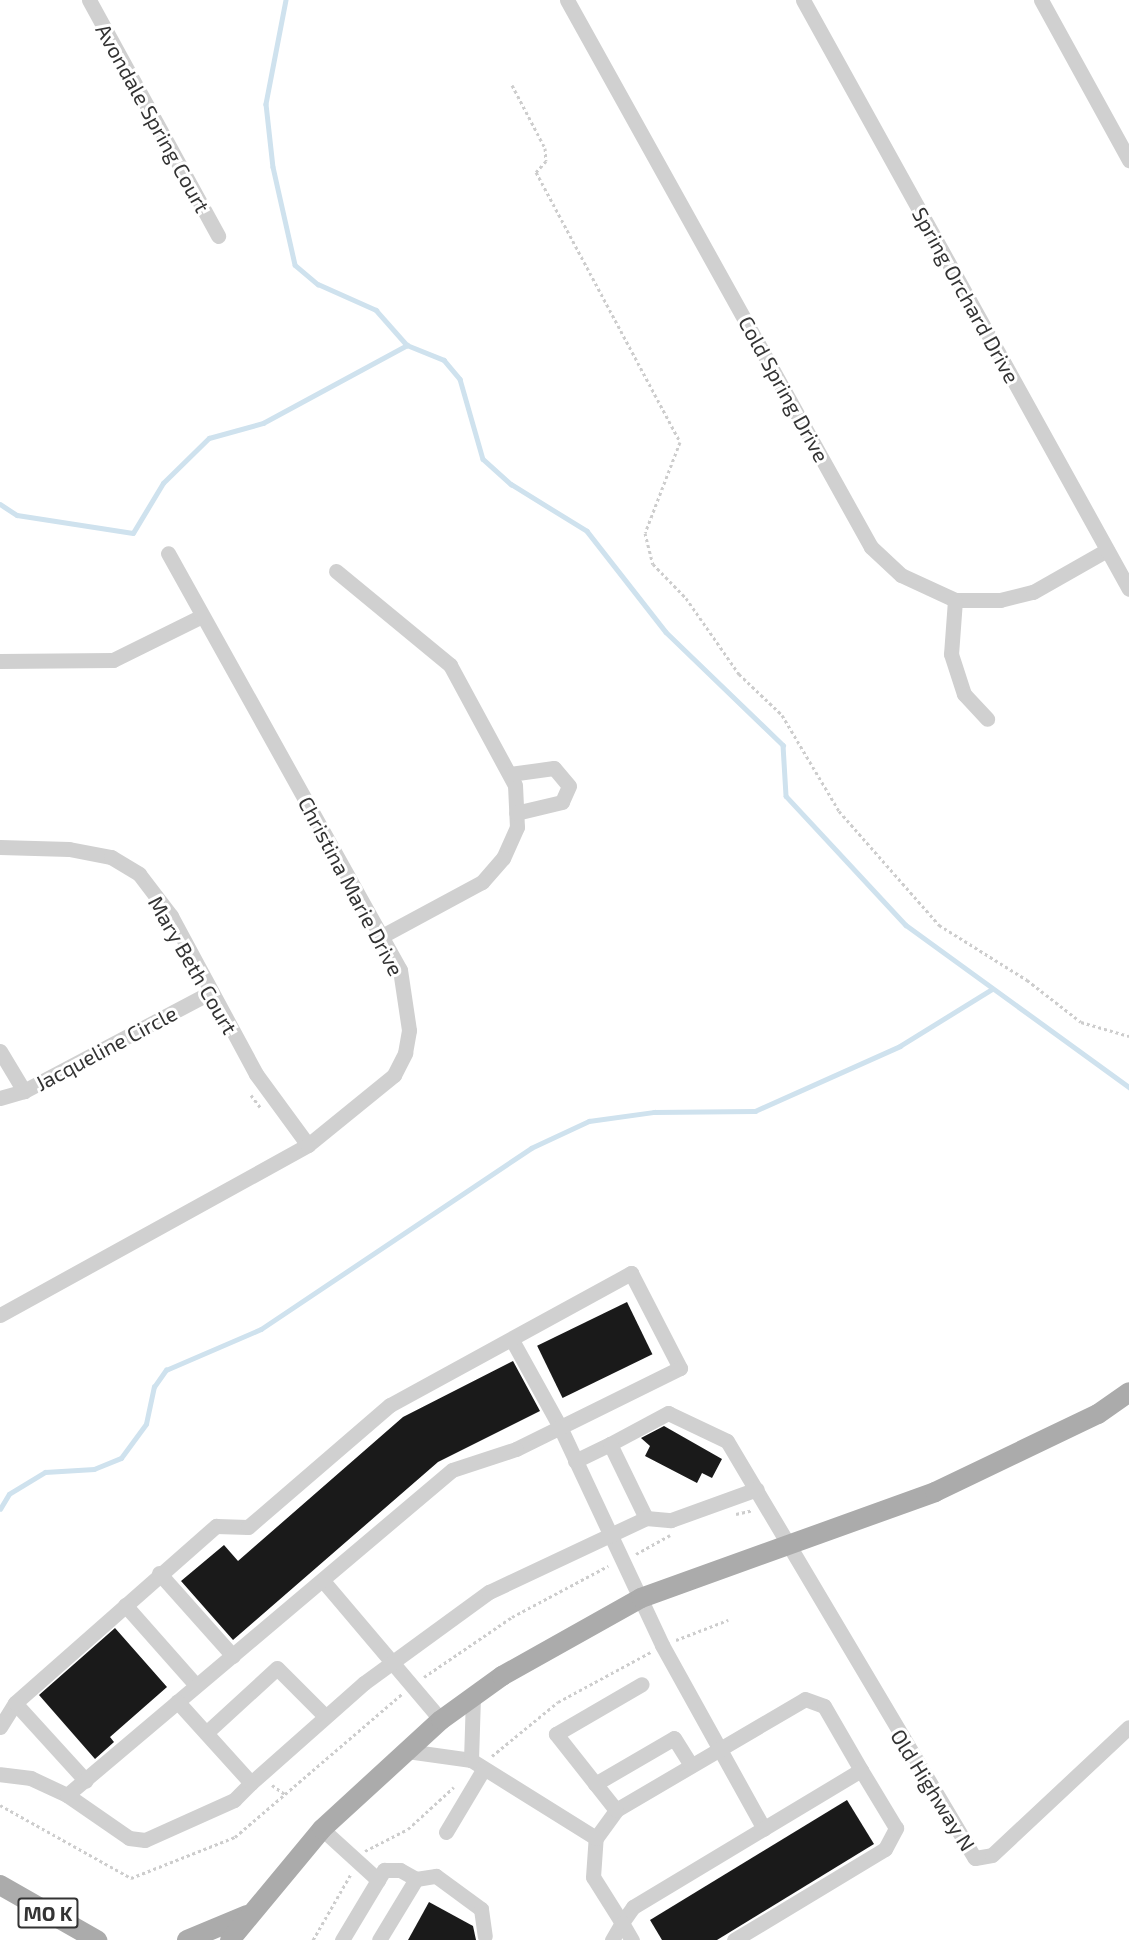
<!DOCTYPE html>
<style>
body{margin:0}
#map{position:relative;width:1129px;height:1940px;overflow:hidden;background:#fff;font-family:"Exo 2",sans-serif}
div>[style]{position:absolute}
.stream>*{height:4.5px;margin:-2.25px;padding:0 2.25px;transform-origin:2.25px;border-radius:2.25px;background:#cfe2ee}
.building>*{inset:0;background:#1a1a1a;transform-origin:0 0}
.path>*{height:3px;margin-top:-1.5px;transform-origin:0;background:repeating-linear-gradient(90deg,#cdcdcd 0 3px,transparent 0 6px)}
.minor>*{height:15px;margin:-7.5px;padding:0 7.5px;transform-origin:7.5px;border-radius:7.5px;background:#d0d0d0}
.major>*{height:20px;margin:-10px;padding:0 10px;transform-origin:10px;border-radius:10px;background:#ababab}
span{translate:-50% -50%;white-space:nowrap;text-align:center;line-height:1.15;-webkit-text-stroke:6px #fff;paint-order:stroke}
.shield-label span{padding:2px 4px;background:#fff;border:2px solid;border-radius:4px;-webkit-text-stroke-width:0}
.shield-label{font-size:20px;color:#333;font-weight:700}
.street-label{font-size:21px;color:#333}
</style>
<div id="map">
<div class="stream">
<div style="left:286px;top:0;width:106px;rotate:100.9deg"></div>
<div style="left:266px;top:104px;width:63px;rotate:83.7deg"></div>
<div style="left:273px;top:167px;width:100px;rotate:77.3deg"></div>
<div style="left:295px;top:265px;width:30px;rotate:40deg"></div>
<div style="left:318px;top:284px;width:64px;rotate:24.1deg"></div>
<div style="left:376px;top:310px;width:47px;rotate:48.5deg"></div>
<div style="left:407px;top:345px;width:40px;rotate:22deg"></div>
<div style="left:444px;top:360px;width:25px;rotate:50deg"></div>
<div style="left:460px;top:379px;width:83px;rotate:74deg"></div>
<div style="left:483px;top:459px;width:38px;rotate:42deg"></div>
<div style="left:511px;top:484px;width:89px;rotate:31.7deg"></div>
<div style="left:587px;top:531px;width:128px;rotate:52deg"></div>
<div style="left:666px;top:632px;width:163px;rotate:44deg"></div>
<div style="left:783px;top:745px;width:51px;rotate:86.6deg"></div>
<div style="left:786px;top:796px;width:176px;rotate:47.1deg"></div>
<div style="left:906px;top:925px;width:276px;rotate:36deg"></div>
<div style="left:0;top:504px;width:20px;rotate:33deg"></div>
<div style="left:17px;top:515px;width:117px;rotate:8.8deg"></div>
<div style="left:133px;top:533px;width:58px;rotate:-59deg"></div>
<div style="left:163px;top:483px;width:64px;rotate:-44.4deg"></div>
<div style="left:209px;top:438px;width:56px;rotate:-15.5deg"></div>
<div style="left:263px;top:423px;width:164px;rotate:-28.4deg"></div>
<div style="left:0;top:1509px;width:17px;rotate:-59deg"></div>
<div style="left:9px;top:1494px;width:42px;rotate:-31.4deg"></div>
<div style="left:45px;top:1472px;width:49px;rotate:-3.5deg"></div>
<div style="left:94px;top:1469px;width:29px;rotate:-22deg"></div>
<div style="left:121px;top:1458px;width:42px;rotate:-53.7deg"></div>
<div style="left:146px;top:1424px;width:38px;rotate:-78deg"></div>
<div style="left:154px;top:1387px;width:21px;rotate:-55deg"></div>
<div style="left:166px;top:1370px;width:103px;rotate:-23.3deg"></div>
<div style="left:261px;top:1329px;width:325px;rotate:-33.8deg"></div>
<div style="left:531px;top:1148px;width:64px;rotate:-25deg"></div>
<div style="left:589px;top:1121px;width:66px;rotate:-7.9deg"></div>
<div style="left:654px;top:1112px;width:101px;rotate:-0.6deg"></div>
<div style="left:755px;top:1111px;width:159px;rotate:-24.1deg"></div>
<div style="left:900px;top:1046px;width:108px;rotate:-31.8deg"></div>
</div>
<div class="building">
<div style="left:627px;top:1302px;width:58px;height:100px;rotate:64deg"></div>
<div style="clip-path:polygon(513px 1361px,540px 1411px,438px 1462px,233px 1640px,181px 1581px,224px 1545px,238px 1561px,403px 1417px)"></div>
<div style="clip-path:polygon(664px 1426px,722px 1459px,712px 1478px,702px 1473px,697px 1483px,645px 1456px,650px 1446px,641px 1438px)"></div>
<div style="clip-path:polygon(115px 1628px,167px 1687px,110px 1737px,114px 1742px,95px 1759px,39px 1695px)"></div>
<div style="clip-path:polygon(847px 1800px,874px 1844px,717px 1940px,662px 1940px,650px 1920px)"></div>
<div style="clip-path:polygon(429px 1902px,473px 1926px,476px 1940px,408px 1940px)"></div>
</div>
<div class="path">
<div style="left:512px;top:85px;width:71px;rotate:62.4deg"></div>
<div style="left:545px;top:148px;width:13px;rotate:86deg"></div>
<div style="left:546px;top:161px;width:15px;rotate:132deg"></div>
<div style="left:536px;top:172px;width:306px;rotate:61.9deg"></div>
<div style="left:680px;top:442px;width:97px;rotate:111deg"></div>
<div style="left:645px;top:533px;width:32px;rotate:76deg"></div>
<div style="left:653px;top:564px;width:47px;rotate:45.9deg"></div>
<div style="left:686px;top:598px;width:93px;rotate:55.1deg"></div>
<div style="left:739px;top:674px;width:59px;rotate:43.6deg"></div>
<div style="left:782px;top:715px;width:112px;rotate:59.3deg"></div>
<div style="left:839px;top:811px;width:152px;rotate:48.7deg"></div>
<div style="left:939px;top:925px;width:104px;rotate:32deg"></div>
<div style="left:1027px;top:980px;width:68px;rotate:37.9deg"></div>
<div style="left:1081px;top:1022px;width:50px;rotate:16.3deg"></div>
<div style="left:251px;top:1095px;width:15px;rotate:53deg"></div>
<div style="left:736px;top:1514px;width:17px;rotate:-13deg"></div>
<div style="left:636px;top:1554px;width:39px;rotate:-29deg"></div>
<div style="left:676px;top:1640px;width:56px;rotate:-21deg"></div>
<div style="left:424px;top:1677px;width:107px;rotate:-34.3deg"></div>
<div style="left:512px;top:1617px;width:109px;rotate:-28deg"></div>
<div style="left:492px;top:1756px;width:85px;rotate:-39.3deg"></div>
<div style="left:558px;top:1702px;width:106px;rotate:-28.3deg"></div>
<div style="left:272px;top:1785px;width:16px;rotate:35deg"></div>
<div style="left:0;top:1805px;width:150px;rotate:29.1deg"></div>
<div style="left:131px;top:1878px;width:112px;rotate:-21.5deg"></div>
<div style="left:235px;top:1837px;width:220px;rotate:-40.6deg"></div>
<div style="left:365px;top:1851px;width:48px;rotate:-27.1deg"></div>
<div style="left:408px;top:1829px;width:62px;rotate:-42.4deg"></div>
<div style="left:313px;top:1940px;width:76px;rotate:-60.1deg"></div>
</div>
<div class="minor">
<div style="left:89px;top:0;width:269px;rotate:61.3deg"></div>
<div style="left:567px;top:0;width:626px;rotate:60.94deg"></div>
<div style="left:871px;top:547px;width:41px;rotate:43deg"></div>
<div style="left:901px;top:575px;width:60px;rotate:24.8deg"></div>
<div style="left:955px;top:600px;width:45px"></div>
<div style="left:1000px;top:600px;width:34px;rotate:-14deg"></div>
<div style="left:1033px;top:592px;width:85px;rotate:-29.6deg"></div>
<div style="left:803px;top:0;width:673px;rotate:61.04deg"></div>
<div style="left:1041px;top:0;width:183px;rotate:61.2deg"></div>
<div style="left:336px;top:571px;width:148px;rotate:39.5deg"></div>
<div style="left:450px;top:665px;width:136px;rotate:61.6deg"></div>
<div style="left:515px;top:785px;width:42px;rotate:87.3deg"></div>
<div style="left:517px;top:827px;width:34px;rotate:114deg"></div>
<div style="left:503px;top:858px;width:32px;rotate:131deg"></div>
<div style="left:482px;top:882px;width:114px;rotate:151.6deg"></div>
<div style="left:955px;top:600px;width:54px;rotate:94.2deg"></div>
<div style="left:951px;top:654px;width:42px;rotate:72deg"></div>
<div style="left:964px;top:694px;width:34px;rotate:47deg"></div>
<div style="left:0;top:661px;width:113px;rotate:-0.5deg"></div>
<div style="left:113px;top:660px;width:97px;rotate:-26.3deg"></div>
<div style="left:510px;top:774px;width:44px;rotate:-7.8deg"></div>
<div style="left:554px;top:768px;width:23px;rotate:50deg"></div>
<div style="left:569px;top:786px;width:17px;rotate:114deg"></div>
<div style="left:562px;top:802px;width:47px;rotate:166.6deg"></div>
<div style="left:0;top:847px;width:69px;rotate:1.7deg"></div>
<div style="left:69px;top:849px;width:43px;rotate:10.8deg"></div>
<div style="left:111px;top:857px;width:33px;rotate:31deg"></div>
<div style="left:139px;top:874px;width:53px;rotate:52.7deg"></div>
<div style="left:171px;top:916px;width:179px;rotate:61.7deg"></div>
<div style="left:256px;top:1074px;width:88px;rotate:53.8deg"></div>
<div style="left:0;top:1051px;width:47px;rotate:59deg"></div>
<div style="left:0;top:1098px;width:25px;rotate:-16deg"></div>
<div style="left:24px;top:1091px;width:212px;rotate:-27.9deg"></div>
<div style="left:0;top:1315px;width:352px;rotate:-28.9deg"></div>
<div style="left:308px;top:1145px;width:111px;rotate:-39.1deg"></div>
<div style="left:394px;top:1075px;width:25px;rotate:-63deg"></div>
<div style="left:405px;top:1053px;width:23px;rotate:-80deg"></div>
<div style="left:409px;top:1030px;width:61px;rotate:-98.5deg"></div>
<div style="left:400px;top:970px;width:477px;rotate:-119.1deg"></div>
<div style="left:512px;top:1340px;width:99px;rotate:61.1deg"></div>
<div style="left:560px;top:1427px;width:241px;rotate:64.9deg"></div>
<div style="left:662px;top:1645px;width:210px;rotate:61deg"></div>
<div style="left:610px;top:1444px;width:66px;rotate:-28.1deg"></div>
<div style="left:668px;top:1413px;width:65px;rotate:25.4deg"></div>
<div style="left:727px;top:1441px;width:485px;rotate:59.3deg"></div>
<div style="left:975px;top:1858px;width:17px;rotate:-10deg"></div>
<div style="left:992px;top:1855px;width:187px;rotate:-43.1deg"></div>
<div style="left:575px;top:1461px;width:39px;rotate:-26deg"></div>
<div style="left:610px;top:1444px;width:82px;rotate:64.1deg"></div>
<div style="left:159px;top:1573px;width:111px;rotate:48.3deg"></div>
<div style="left:324px;top:1582px;width:181px;rotate:49.7deg"></div>
<div style="left:125px;top:1605px;width:106px;rotate:48.5deg"></div>
<div style="left:805px;top:1699px;width:20px;rotate:20deg"></div>
<div style="left:824px;top:1706px;width:74px;rotate:60deg"></div>
<div style="left:861px;top:1770px;width:266px;rotate:149deg"></div>
<div style="left:633px;top:1907px;width:19px;rotate:125deg"></div>
<div style="left:622px;top:1923px;width:54px;rotate:-122.2deg"></div>
<div style="left:593px;top:1877px;width:39px;rotate:-86deg"></div>
<div style="left:596px;top:1838px;width:34px;rotate:-54deg"></div>
<div style="left:616px;top:1810px;width:219px;rotate:-30.4deg"></div>
<div style="left:15px;top:1703px;width:105px;rotate:47.7deg"></div>
<div style="left:0;top:1727px;width:28px;rotate:-58deg"></div>
<div style="left:15px;top:1703px;width:268px;rotate:-41.4deg"></div>
<div style="left:216px;top:1526px;width:32px;rotate:2deg"></div>
<div style="left:248px;top:1527px;width:187px;rotate:-40.7deg"></div>
<div style="left:390px;top:1405px;width:275px;rotate:-28.7deg"></div>
<div style="left:631px;top:1273px;width:107px;rotate:62.7deg"></div>
<div style="left:680px;top:1368px;width:183px;rotate:153.7deg"></div>
<div style="left:516px;top:1449px;width:67px;rotate:161.8deg"></div>
<div style="left:452px;top:1470px;width:504px;rotate:139.83deg"></div>
<div style="left:67px;top:1795px;width:40px;rotate:-155deg"></div>
<div style="left:31px;top:1778px;width:31px;rotate:-173deg"></div>
<div style="left:206px;top:1733px;width:96px;rotate:-42.5deg"></div>
<div style="left:277px;top:1668px;width:68px;rotate:45deg"></div>
<div style="left:407px;top:1751px;width:65px;rotate:8deg"></div>
<div style="left:471px;top:1760px;width:147px;rotate:32deg"></div>
<div style="left:471px;top:1760px;width:63px;rotate:-88.2deg"></div>
<div style="left:251px;top:1783px;width:151px;rotate:-41.5deg"></div>
<div style="left:364px;top:1683px;width:155px;rotate:-36.1deg"></div>
<div style="left:489px;top:1592px;width:174px;rotate:-25.2deg"></div>
<div style="left:646px;top:1518px;width:25px;rotate:5deg"></div>
<div style="left:671px;top:1520px;width:91px;rotate:-19.8deg"></div>
<div style="left:595px;top:1784px;width:91px;rotate:-30.2deg"></div>
<div style="left:674px;top:1738px;width:31px;rotate:58deg"></div>
<div style="left:67px;top:1795px;width:75px;rotate:34.7deg"></div>
<div style="left:129px;top:1838px;width:16px;rotate:7deg"></div>
<div style="left:145px;top:1840px;width:98px;rotate:-24.2deg"></div>
<div style="left:234px;top:1800px;width:24px;rotate:-45deg"></div>
<div style="left:251px;top:1783px;width:110px;rotate:-132.1deg"></div>
<div style="left:616px;top:1810px;width:97px;rotate:-128.3deg"></div>
<div style="left:556px;top:1734px;width:99px;rotate:-30.2deg"></div>
<div style="left:322px;top:1829px;width:76px;rotate:42.3deg"></div>
<div style="left:446px;top:1832px;width:72px;rotate:-59.2deg"></div>
<div style="left:416px;top:1879px;width:20px;rotate:-9deg"></div>
<div style="left:436px;top:1876px;width:56px;rotate:36.3deg"></div>
<div style="left:481px;top:1909px;width:27px;rotate:82deg"></div>
<div style="left:342px;top:1940px;width:82px;rotate:-59deg"></div>
<div style="left:384px;top:1870px;width:16px"></div>
<div style="left:400px;top:1870px;width:18px;rotate:29deg"></div>
<div style="left:416px;top:1879px;width:71px;rotate:121.2deg"></div>
<div style="left:612px;top:1940px;width:20px;rotate:-60deg"></div>
<div style="left:622px;top:1923px;width:20px;rotate:60deg"></div>
<div style="left:734px;top:1940px;width:176px;rotate:-31.1deg"></div>
<div style="left:885px;top:1849px;width:24px;rotate:-62deg"></div>
<div style="left:896px;top:1828px;width:68px;rotate:-121.1deg"></div>
</div>
<div class="major">
<div style="left:0;top:1885px;width:112px;rotate:29.6deg"></div>
<div style="left:187px;top:1940px;width:65px;rotate:-22.6deg"></div>
<div style="left:230px;top:1940px;width:144px;rotate:-50.3deg"></div>
<div style="left:322px;top:1829px;width:161px;rotate:-42.5deg"></div>
<div style="left:441px;top:1720px;width:75px;rotate:-35.8deg"></div>
<div style="left:502px;top:1676px;width:159px;rotate:-29.3deg"></div>
<div style="left:641px;top:1598px;width:313px;rotate:-19.8deg"></div>
<div style="left:935px;top:1492px;width:181px;rotate:-25.6deg"></div>
<div style="left:1098px;top:1414px;width:38px;rotate:-35deg"></div>
</div>
<div class="shield-label">
<span style="left:48px;top:1913px">MO K</span>
</div>
<div class="street-label">
<span style="left:153px;top:118px;rotate:61deg">Avondale Spring Court</span>
<span style="left:966px;top:295px;rotate:61deg">Spring Orchard Drive</span>
<span style="left:784px;top:389px;rotate:61deg">Cold Spring Drive</span>
<span style="left:351px;top:886px;rotate:62deg">Christina Marie Drive</span>
<span style="left:193px;top:965px;rotate:60deg">Mary Beth Court</span>
<span style="left:106px;top:1048px;rotate:-28deg">Jacqueline Circle</span>
<span style="left:933px;top:1790px;rotate:58deg">Old Highway N</span>
</div>
</div>
